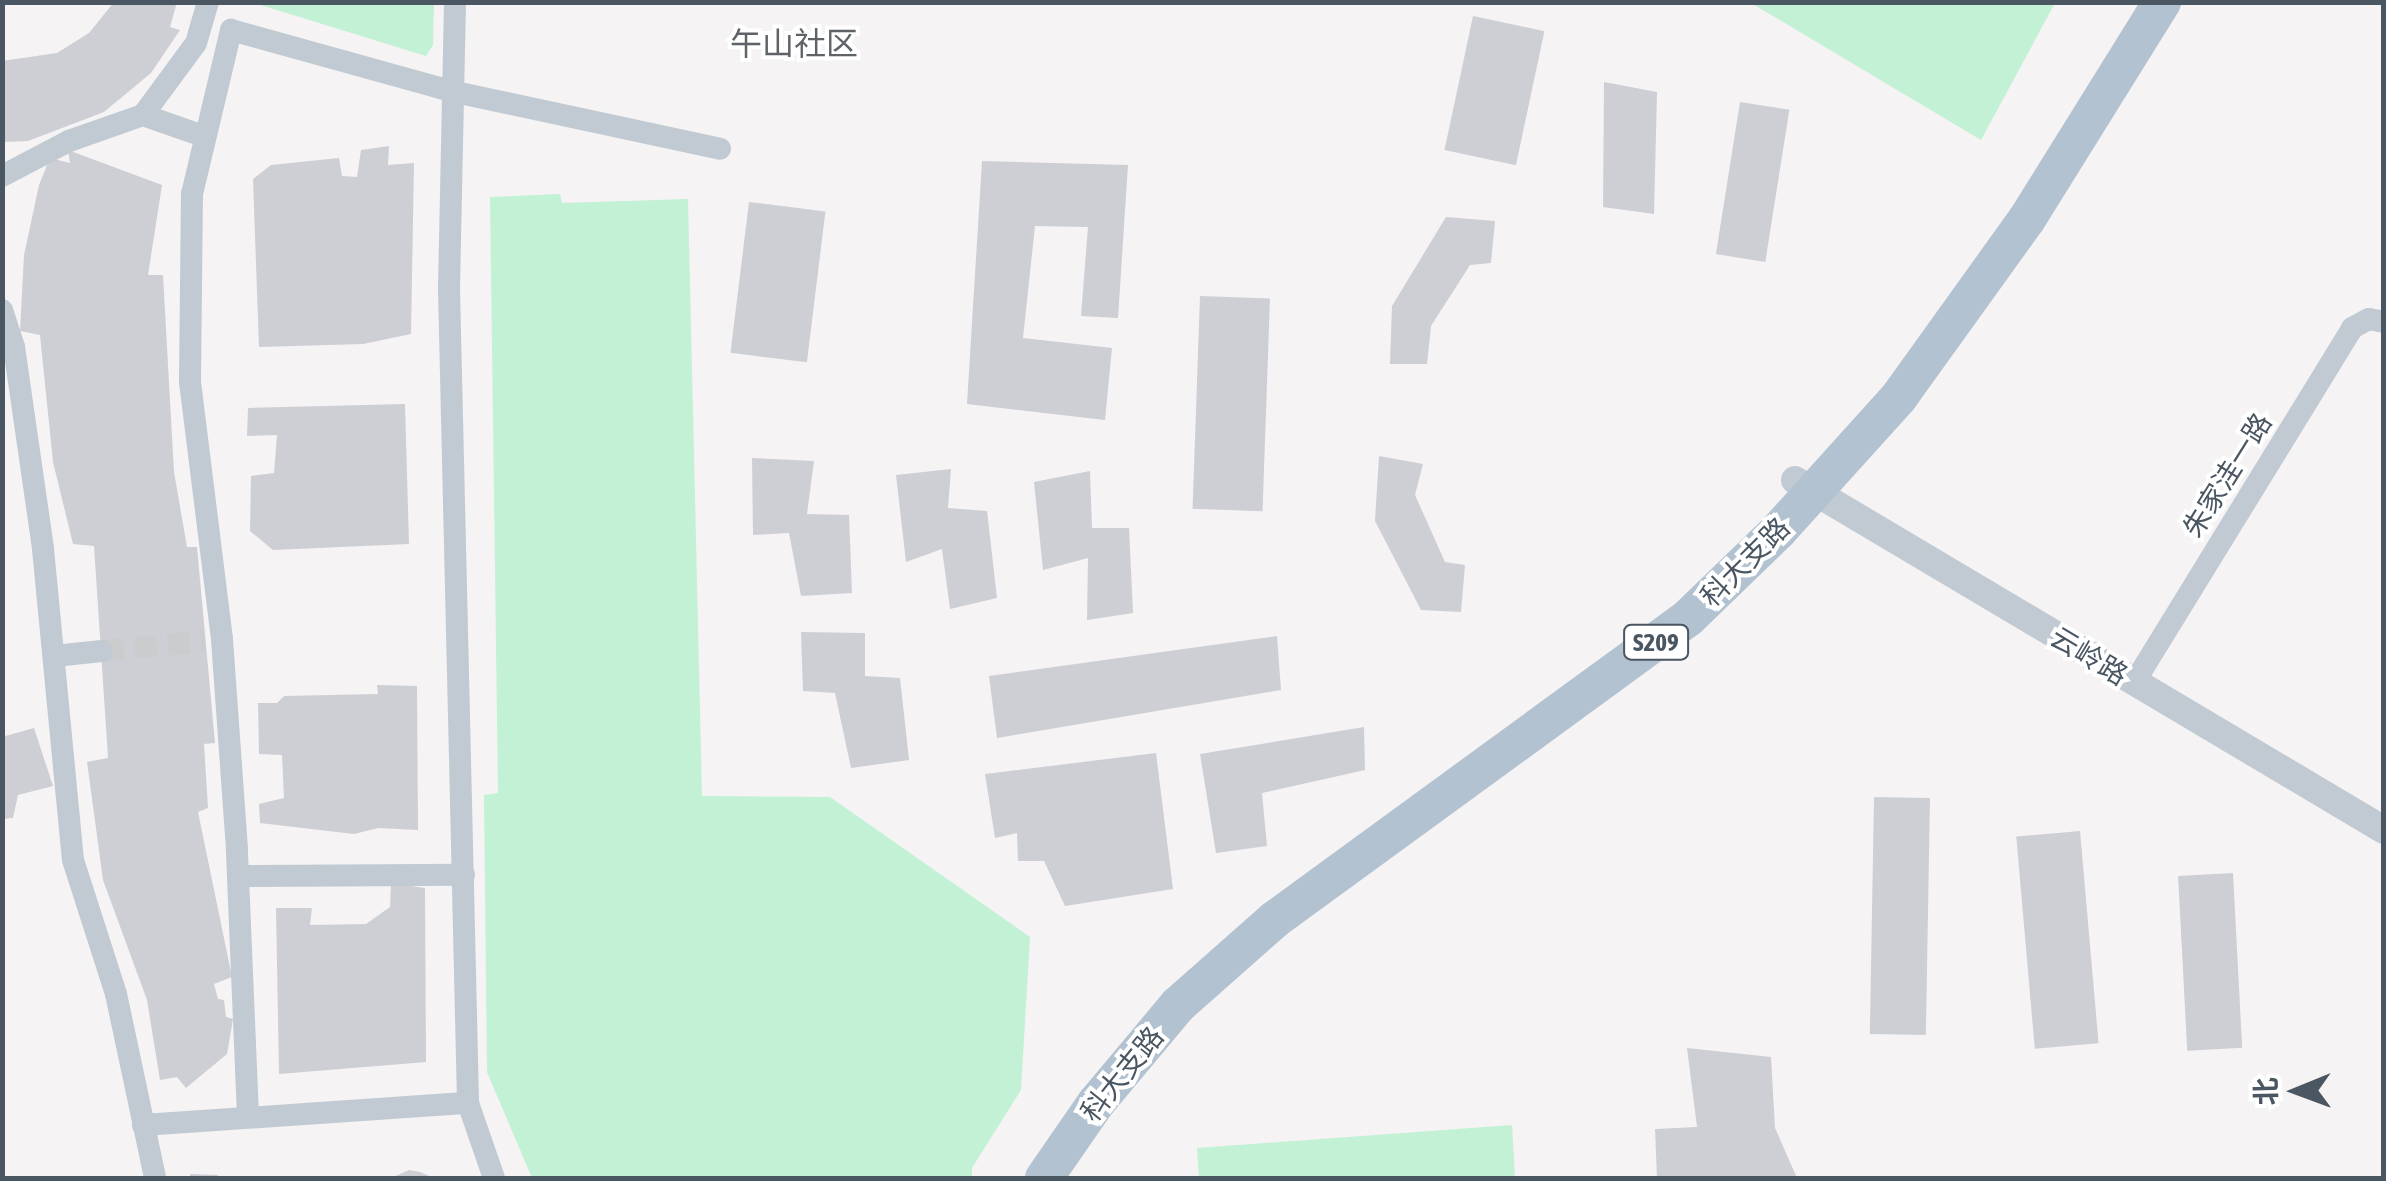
<!DOCTYPE html>
<meta charset="utf-8">
<style>
body{margin:0}
#map{position:relative;width:2386px;height:1181px;overflow:hidden;background:#f5f3f3;font-family:"Asap Condensed","Noto Sans SC",sans-serif}
div>[style]{position:absolute}
.green>*{inset:0;background:#c3f1d5}
.building>*{inset:0;background:#cdcfd5;transform-origin:0 0}
.minor-tunnel>*{height:22px;margin-top:-11px;transform-origin:0;background:repeating-linear-gradient(90deg,#caccce 0 22px,transparent 0 33px)}
.minor>*{height:22px;margin:-11px;padding:0 11px;transform-origin:11px;border-radius:11px;background:#c1cad2}
.tertiary>*{height:28px;margin:-14px;padding:0 14px;transform-origin:14px;border-radius:14px;background:#c1cad2}
.primary>*{height:38px;margin:-19px;padding:0 19px;transform-origin:19px;border-radius:19px;background:#b3c2d1}
span{translate:-50% -50%;white-space:nowrap;text-align:center;line-height:1.15;-webkit-text-stroke:8px #fff;paint-order:stroke}
.shield-label span{padding:2px 8px;background:#fff;border:2px solid;border-radius:8px;-webkit-text-stroke-width:0}
.shield-label{font-size:25px;color:#4a5661;font-weight:700}
.street-label{font-size:28px;color:#4a5661}
.quarter-label{font-size:32px;color:#5f6368}
.frame{position:absolute;inset:0;border:5px solid #4a5661;pointer-events:none}
.north{position:absolute;left:2246px;top:1041px;width:100px;height:100px;-webkit-text-stroke:8px #fff;paint-order:stroke;rotate:269deg;font-size:28px;font-weight:700;line-height:40px;text-align:center;color:#4a5661}
.north::after{content:'';display:block;margin:auto;width:35px;height:45px;background:#4a5661;clip-path:polygon(50% 0,100% 100%,50% 72%,0 100%)}
</style>
<div id="map">
<div class="green">
<div style="clip-path:polygon(254px 3px,434px 3px,433px 45px,426px 56px)"></div>
<div style="clip-path:polygon(1751px 3px,2055px 3px,1981px 140px)"></div>
<div style="clip-path:polygon(560px 194px,562px 203px,688px 199px,702px 796px,830px 797px,1030px 937px,1021px 1090px,972px 1168px,972px 1178px,532px 1178px,487px 1072px,484px 795px,498px 793px,490px 197px)"></div>
<div style="clip-path:polygon(1512px 1125px,1515px 1178px,1199px 1178px,1197px 1148px)"></div>
</div>
<div class="building">
<div style="clip-path:polygon(114px 2px,177px 2px,170px 27px,180px 30px,151px 73px,104px 112px,28px 141px,2px 142px,2px 61px,57px 53px,89px 33px)"></div>
<div style="left:1473px;top:16px;width:73px;height:137px;rotate:12deg"></div>
<div style="clip-path:polygon(1604px 82px,1657px 92px,1654px 214px,1603px 207px)"></div>
<div style="left:1740px;top:102px;width:50px;height:154px;rotate:9deg"></div>
<div style="clip-path:polygon(389px 146px,388px 165px,414px 163px,411px 334px,363px 344px,259px 347px,253px 179px,271px 165px,339px 158px,342px 176px,357px 177px,361px 150px)"></div>
<div style="clip-path:polygon(68px 150px,162px 185px,148px 275px,163px 275px,174px 472px,187px 547px,197px 547px,215px 743px,204px 744px,208px 808px,198px 812px,232px 977px,214px 984px,218px 999px,224px 1000px,226px 1017px,233px 1019px,227px 1054px,186px 1088px,177px 1077px,160px 1080px,147px 1000px,103px 880px,87px 762px,108px 758px,94px 546px,73px 544px,53px 462px,40px 335px,20px 331px,24px 255px,39px 185px,50px 158px,70px 163px)"></div>
<div style="clip-path:polygon(982px 161px,1128px 165px,1118px 318px,1081px 316px,1088px 227px,1035px 226px,1023px 338px,1112px 348px,1105px 420px,967px 404px)"></div>
<div style="left:749px;top:202px;width:77px;height:152px;rotate:7deg"></div>
<div style="clip-path:polygon(1446px 217px,1495px 221px,1491px 263px,1470px 265px,1431px 326px,1427px 364px,1390px 364px,1392px 306px)"></div>
<div style="left:1200px;top:296px;width:70px;height:213px;rotate:2deg"></div>
<div style="clip-path:polygon(405px 404px,409px 544px,273px 550px,250px 531px,251px 476px,274px 473px,277px 435px,247px 436px,248px 408px)"></div>
<div style="clip-path:polygon(1379px 456px,1423px 464px,1415px 495px,1445px 562px,1465px 565px,1461px 612px,1421px 610px,1375px 521px)"></div>
<div style="clip-path:polygon(752px 458px,814px 461px,807px 514px,849px 515px,852px 593px,801px 596px,789px 533px,753px 535px)"></div>
<div style="clip-path:polygon(951px 469px,948px 508px,987px 511px,997px 598px,950px 609px,942px 549px,906px 562px,896px 475px)"></div>
<div style="clip-path:polygon(1090px 471px,1092px 528px,1129px 528px,1133px 613px,1087px 620px,1088px 558px,1043px 570px,1034px 482px)"></div>
<div style="clip-path:polygon(801px 632px,865px 633px,865px 676px,900px 678px,909px 760px,851px 768px,835px 693px,803px 691px)"></div>
<div style="clip-path:polygon(1277px 636px,1281px 690px,997px 738px,989px 676px)"></div>
<div style="clip-path:polygon(377px 685px,417px 686px,418px 830px,378px 828px,354px 834px,260px 823px,259px 804px,284px 798px,282px 755px,259px 754px,258px 703px,277px 703px,284px 696px,378px 694px)"></div>
<div style="clip-path:polygon(1364px 727px,1365px 770px,1262px 793px,1267px 846px,1216px 853px,1200px 754px)"></div>
<div style="clip-path:polygon(34px 728px,53px 786px,18px 795px,13px 818px,2px 819px,2px 737px)"></div>
<div style="clip-path:polygon(1156px 753px,1173px 889px,1065px 906px,1044px 861px,1018px 861px,1017px 833px,995px 838px,985px 774px)"></div>
<div style="left:1874px;top:797px;width:56px;height:237px;rotate:1deg"></div>
<div style="left:2080px;top:831px;width:213px;height:64px;rotate:85deg"></div>
<div style="left:2233px;top:873px;width:175px;height:55px;rotate:87deg"></div>
<div style="clip-path:polygon(391px 883px,425px 888px,426px 1062px,279px 1074px,276px 908px,312px 908px,310px 925px,366px 924px,390px 907px)"></div>
<div style="clip-path:polygon(1687px 1048px,1771px 1057px,1775px 1128px,1797px 1178px,1657px 1178px,1655px 1129px,1697px 1127px)"></div>
<div style="clip-path:polygon(409px 1170px,420px 1172px,434px 1178px,391px 1178px)"></div>
<div style="clip-path:polygon(190px 1174px,218px 1175px,218px 1178px,190px 1178px)"></div>
</div>
<div class="minor-tunnel">
<div style="left:102px;top:651px;width:103px;rotate:-5.5deg"></div>
</div>
<div class="minor">
<div style="left:455px;top:2px;width:287px;rotate:91.2deg"></div>
<div style="left:449px;top:289px;width:814px;rotate:88.66deg"></div>
<div style="left:468px;top:1103px;width:79px;rotate:70.9deg"></div>
<div style="left:143px;top:115px;width:89px;rotate:-53.6deg"></div>
<div style="left:196px;top:43px;width:43px;rotate:-73.7deg"></div>
<div style="left:2px;top:176px;width:76px;rotate:-27.6deg"></div>
<div style="left:69px;top:141px;width:78px;rotate:-19.4deg"></div>
<div style="left:143px;top:115px;width:64px;rotate:19.3deg"></div>
<div style="left:2px;top:310px;width:39px;rotate:72deg"></div>
<div style="left:14px;top:347px;width:204px;rotate:81.8deg"></div>
<div style="left:43px;top:549px;width:312px;rotate:84.5deg"></div>
<div style="left:73px;top:860px;width:141px;rotate:72.2deg"></div>
<div style="left:116px;top:994px;width:188px;rotate:78deg"></div>
<div style="left:54px;top:656px;width:48px;rotate:-5.9deg"></div>
<div style="left:2134px;top:683px;width:417px;rotate:-58.4deg"></div>
<div style="left:2352px;top:328px;width:19px;rotate:-28deg"></div>
<div style="left:2369px;top:319px;width:15px;rotate:11deg"></div>
<div style="left:238px;top:876px;width:226px;rotate:-0.3deg"></div>
<div style="left:248px;top:1116px;width:267px;rotate:-92.4deg"></div>
<div style="left:237px;top:849px;width:211px;rotate:-94.1deg"></div>
<div style="left:222px;top:639px;width:260px;rotate:-97.1deg"></div>
<div style="left:190px;top:381px;width:187px;rotate:-89.4deg"></div>
<div style="left:192px;top:194px;width:169px;rotate:-76.6deg"></div>
<div style="left:231px;top:30px;width:232px;rotate:15.5deg"></div>
<div style="left:455px;top:92px;width:271px;rotate:12.1deg"></div>
<div style="left:143px;top:1125px;width:326px;rotate:-3.9deg"></div>
</div>
<div class="tertiary">
<div style="left:1795px;top:480px;width:685px;rotate:30.72deg"></div>
</div>
<div class="primary">
<div style="left:1044px;top:1178px;width:91px;rotate:-55.3deg"></div>
<div style="left:1096px;top:1103px;width:128px;rotate:-50.1deg"></div>
<div style="left:1178px;top:1005px;width:128px;rotate:-41.5deg"></div>
<div style="left:1274px;top:920px;width:512px;rotate:-36.11deg"></div>
<div style="left:1688px;top:618px;width:125px;rotate:-44deg"></div>
<div style="left:1778px;top:531px;width:181px;rotate:-47.9deg"></div>
<div style="left:1899px;top:397px;width:219px;rotate:-54.3deg"></div>
<div style="left:2027px;top:219px;width:256px;rotate:-58.1deg"></div>
</div>
<div class="shield-label">
<span style="left:1656px;top:642px">S209</span>
</div>
<div class="street-label">
<span style="left:2227px;top:475px;rotate:-58deg">朱家洼一路</span>
<span style="left:1745px;top:562px;rotate:-45deg">科大支路</span>
<span style="left:2089px;top:656px;rotate:31deg">云岭路</span>
<span style="left:1122px;top:1074px;rotate:-51deg">科大支路</span>
</div>
<div class="quarter-label">
<span style="left:794px;top:44px">午山社区</span>
</div>
<div class="frame"></div>
<div class="north">北</div>
</div>
